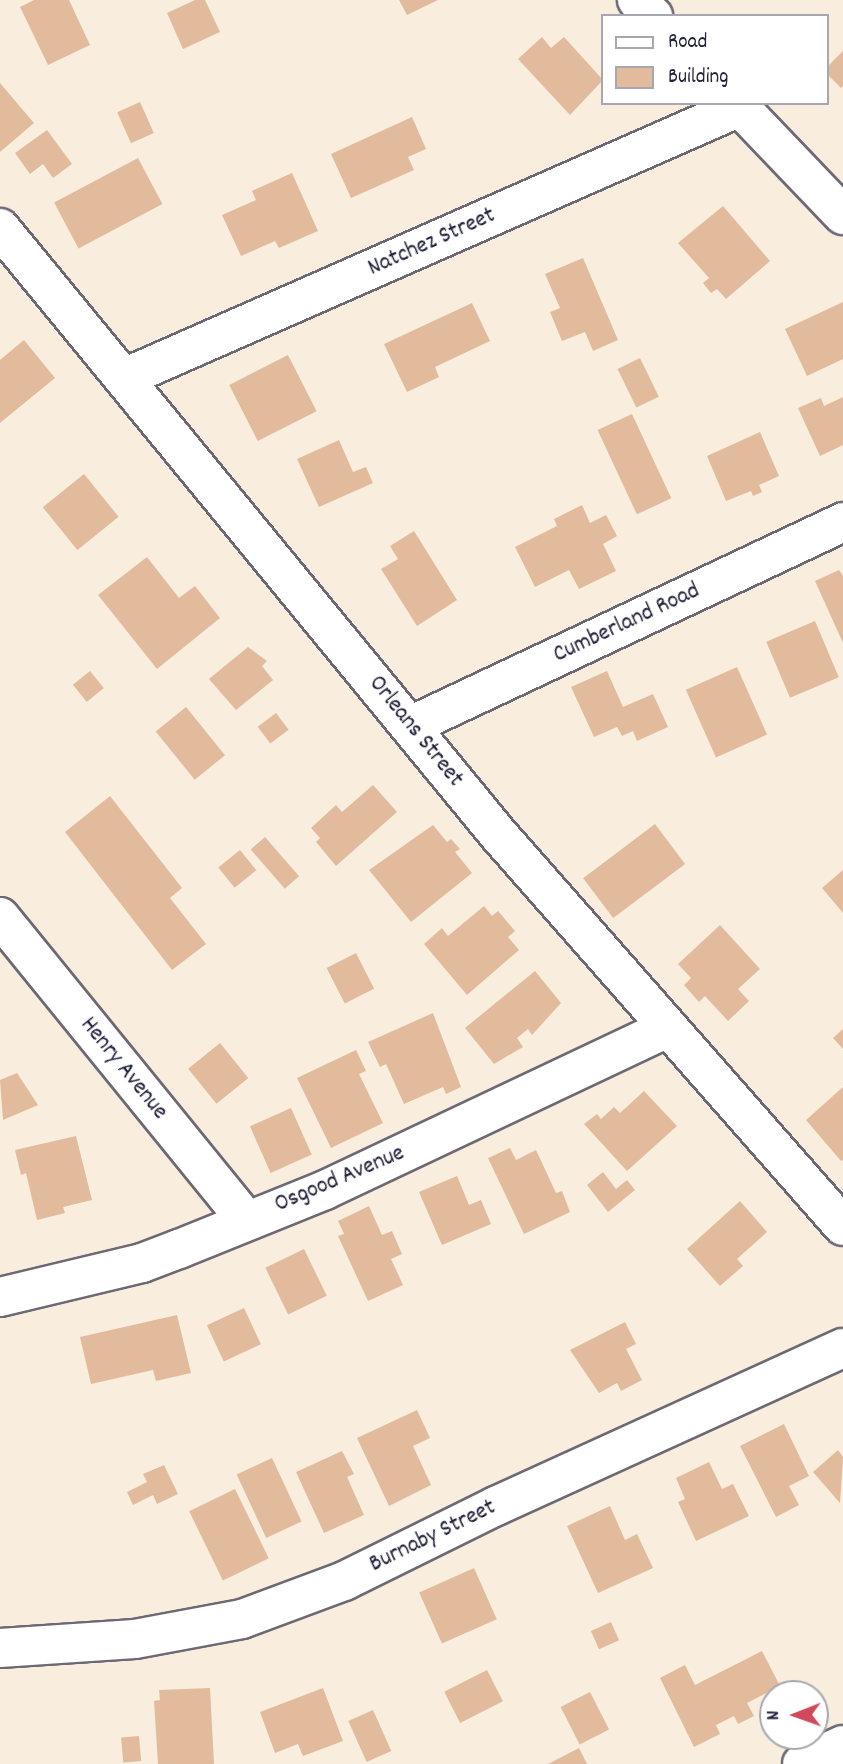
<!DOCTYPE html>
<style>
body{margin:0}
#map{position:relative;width:843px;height:1764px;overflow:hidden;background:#f9eddd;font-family:Dekko,sans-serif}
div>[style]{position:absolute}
.building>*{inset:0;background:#e2bb9d;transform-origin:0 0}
.roads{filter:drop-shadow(2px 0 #6d6974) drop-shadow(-2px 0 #6d6974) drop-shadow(0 2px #6d6974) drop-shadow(0 -2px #6d6974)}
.minor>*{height:38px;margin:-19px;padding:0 19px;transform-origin:19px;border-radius:19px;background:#fff}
span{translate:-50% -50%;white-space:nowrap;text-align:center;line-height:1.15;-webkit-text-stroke:5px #fff;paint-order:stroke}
.street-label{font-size:24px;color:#22223b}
.legend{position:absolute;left:601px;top:14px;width:228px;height:91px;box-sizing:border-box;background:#fff;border:2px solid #a7a7b1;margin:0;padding:9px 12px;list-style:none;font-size:21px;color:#22223b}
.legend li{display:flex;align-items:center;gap:14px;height:35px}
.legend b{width:35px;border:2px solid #a7a7b1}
.north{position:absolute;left:759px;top:1680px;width:70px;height:70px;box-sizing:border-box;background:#fff;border:2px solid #a7a7b1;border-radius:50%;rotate:269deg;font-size:19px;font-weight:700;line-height:28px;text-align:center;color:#22223b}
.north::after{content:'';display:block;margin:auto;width:24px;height:32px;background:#d1495b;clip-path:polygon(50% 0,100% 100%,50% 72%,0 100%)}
</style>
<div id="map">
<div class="building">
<div style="clip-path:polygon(34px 0,69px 0,90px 45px,48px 65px,20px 7px)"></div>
<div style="clip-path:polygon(195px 0,205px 0,220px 32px,183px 49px,167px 13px)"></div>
<div style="clip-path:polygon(399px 0,438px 0,407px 15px)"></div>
<div style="clip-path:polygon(542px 37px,551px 48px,564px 37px,603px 80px,570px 115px,518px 59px)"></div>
<div style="clip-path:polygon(843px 51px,843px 86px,841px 88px,827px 74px,827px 67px)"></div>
<div style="clip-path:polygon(0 83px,34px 123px,0 152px)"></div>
<div style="left:140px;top:102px;width:34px;height:25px;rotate:66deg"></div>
<div style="clip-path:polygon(412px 117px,426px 149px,408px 157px,414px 170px,351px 198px,331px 154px)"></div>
<div style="clip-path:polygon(47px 130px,72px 164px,53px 178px,43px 164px,30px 174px,15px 153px)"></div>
<div style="left:138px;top:158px;width:52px;height:95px;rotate:62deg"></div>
<div style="clip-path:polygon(292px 173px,318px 231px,279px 248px,275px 241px,241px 256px,222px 215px,256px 200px,252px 191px)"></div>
<div style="clip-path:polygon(723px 206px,770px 261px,726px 299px,717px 289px,711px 293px,703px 283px,709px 278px,678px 243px)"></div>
<div style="clip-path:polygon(583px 258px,618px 340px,593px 351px,585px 332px,562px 341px,550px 312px,560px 308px,545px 274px)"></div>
<div style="clip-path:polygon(843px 302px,843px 359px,807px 376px,785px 329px)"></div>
<div style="clip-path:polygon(472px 303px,490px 341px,435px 367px,439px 377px,407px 392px,384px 344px)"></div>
<div style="clip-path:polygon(24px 340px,55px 378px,0 423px,0 360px)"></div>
<div style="left:288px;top:355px;width:63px;height:66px;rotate:63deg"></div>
<div style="left:640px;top:358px;width:43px;height:25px;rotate:64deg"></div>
<div style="clip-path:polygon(843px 397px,843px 445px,820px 456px,798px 408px,821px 398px,824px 406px)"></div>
<div style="left:632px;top:414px;width:93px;height:38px;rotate:65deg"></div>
<div style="clip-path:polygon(760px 432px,779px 476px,759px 485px,762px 492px,753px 496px,751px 491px,726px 501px,707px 456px)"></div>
<div style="clip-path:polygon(339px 440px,353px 472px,366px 467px,373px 483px,319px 507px,297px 459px)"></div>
<div style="left:84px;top:474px;width:55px;height:53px;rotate:51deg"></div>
<div style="clip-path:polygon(582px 505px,590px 523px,606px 515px,617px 536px,603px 544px,616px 571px,579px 589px,569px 570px,535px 587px,515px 547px,557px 526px,554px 519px)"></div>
<div style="clip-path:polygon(414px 531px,457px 600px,417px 626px,381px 569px,398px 559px,390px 546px)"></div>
<div style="clip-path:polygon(147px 557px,179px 598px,195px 586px,220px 618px,157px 669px,98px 595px)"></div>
<div style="clip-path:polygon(839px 570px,843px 576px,843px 643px,815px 581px)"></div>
<div style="left:815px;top:621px;width:61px;height:53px;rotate:67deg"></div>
<div style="clip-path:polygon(248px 647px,267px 661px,262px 666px,273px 680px,236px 710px,209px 679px)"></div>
<div style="left:737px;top:667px;width:74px;height:56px;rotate:66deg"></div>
<div style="left:90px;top:671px;width:22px;height:22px;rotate:51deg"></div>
<div style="clip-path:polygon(607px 671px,623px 707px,653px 694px,668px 727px,637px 741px,633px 731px,622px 736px,617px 727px,594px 737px,571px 687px)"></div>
<div style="left:186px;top:707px;width:62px;height:39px;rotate:51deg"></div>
<div style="left:276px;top:713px;width:21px;height:23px;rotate:53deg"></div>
<div style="clip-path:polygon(373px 785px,397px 812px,336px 866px,316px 842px,320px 838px,311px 828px,336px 805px,342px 812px)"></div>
<div style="clip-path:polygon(110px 796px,182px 888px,170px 898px,206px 944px,172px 970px,65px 832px)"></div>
<div style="left:655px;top:824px;width:50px;height:90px;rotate:53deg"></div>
<div style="clip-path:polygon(433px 825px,447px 842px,451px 839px,460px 849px,455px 852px,472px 873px,411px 922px,369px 870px)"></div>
<div style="left:265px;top:837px;width:52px;height:19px;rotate:49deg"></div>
<div style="left:240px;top:850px;width:26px;height:28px;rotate:51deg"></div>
<div style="clip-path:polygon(843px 870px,843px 913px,822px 888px)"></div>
<div style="clip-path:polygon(484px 906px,492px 916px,498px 911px,515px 931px,508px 937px,519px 950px,467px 995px,424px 944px,442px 928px,448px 936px)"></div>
<div style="clip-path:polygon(720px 925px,760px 969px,738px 989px,749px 1001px,728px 1021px,705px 996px,699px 1002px,684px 985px,691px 978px,678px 964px)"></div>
<div style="left:356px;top:953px;width:40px;height:33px;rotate:63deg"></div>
<div style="clip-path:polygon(535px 971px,561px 1003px,532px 1035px,528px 1029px,517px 1038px,523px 1047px,494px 1064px,465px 1028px)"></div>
<div style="clip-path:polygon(433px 1013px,461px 1087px,446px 1094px,443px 1087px,404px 1104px,386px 1064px,380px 1067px,368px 1042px)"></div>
<div style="clip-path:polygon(843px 1029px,843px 1049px,833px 1038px)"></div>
<div style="left:220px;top:1043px;width:45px;height:41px;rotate:51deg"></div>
<div style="clip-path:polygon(356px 1050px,366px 1071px,359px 1074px,383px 1123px,331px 1148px,297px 1078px)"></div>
<div style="clip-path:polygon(17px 1073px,38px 1105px,3px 1120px,0 1080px)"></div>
<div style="clip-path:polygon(843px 1087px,843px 1160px,841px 1161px,806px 1120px)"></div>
<div style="clip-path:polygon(644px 1091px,677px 1126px,627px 1171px,584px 1124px,597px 1114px,601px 1119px,614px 1107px,620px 1113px)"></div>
<div style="left:291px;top:1108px;width:51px;height:45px;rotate:66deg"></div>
<div style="clip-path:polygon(76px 1136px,92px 1200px,63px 1207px,65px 1213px,37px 1220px,26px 1173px,21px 1175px,15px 1150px)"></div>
<div style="clip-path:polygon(510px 1148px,516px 1160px,536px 1150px,556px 1193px,562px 1191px,570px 1212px,524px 1234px,488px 1158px)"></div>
<div style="clip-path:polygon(603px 1172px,616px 1189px,627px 1180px,635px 1190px,608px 1212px,587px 1185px)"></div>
<div style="clip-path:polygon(457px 1176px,469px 1205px,481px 1200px,491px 1224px,442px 1245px,419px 1192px)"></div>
<div style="clip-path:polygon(740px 1201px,767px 1232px,737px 1259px,743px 1266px,720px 1286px,687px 1249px)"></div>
<div style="clip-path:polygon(369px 1206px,382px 1235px,392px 1231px,402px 1254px,391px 1259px,403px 1285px,368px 1301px,338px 1236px,344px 1234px,338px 1221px)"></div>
<div style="left:304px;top:1249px;width:52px;height:43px;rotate:64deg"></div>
<div style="left:244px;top:1308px;width:40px;height:41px;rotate:65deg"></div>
<div style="clip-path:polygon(177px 1315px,191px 1373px,156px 1381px,153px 1370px,91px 1384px,80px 1337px)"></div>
<div style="clip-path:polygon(625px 1322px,636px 1344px,626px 1349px,642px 1380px,621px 1391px,617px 1383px,599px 1393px,570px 1350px)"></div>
<div style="clip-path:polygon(417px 1410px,430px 1438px,413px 1446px,431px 1485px,389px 1506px,357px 1438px)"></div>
<div style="clip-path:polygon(784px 1424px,809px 1476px,789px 1486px,799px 1505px,776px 1517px,740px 1446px)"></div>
<div style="clip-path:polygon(838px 1450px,843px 1457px,840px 1503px,813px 1472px)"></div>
<div style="clip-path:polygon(342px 1451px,354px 1474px,347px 1477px,364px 1515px,324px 1533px,296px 1472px)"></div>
<div style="left:272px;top:1458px;width:70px;height:39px;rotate:65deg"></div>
<div style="clip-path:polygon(709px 1462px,722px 1489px,733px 1484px,749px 1516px,696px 1541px,678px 1502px,685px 1499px,676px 1478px)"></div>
<div style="clip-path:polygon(164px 1465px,178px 1494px,157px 1504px,153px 1495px,133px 1505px,127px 1492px,147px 1482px,143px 1474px)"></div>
<div style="left:235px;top:1489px;width:77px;height:51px;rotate:64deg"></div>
<div style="clip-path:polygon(610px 1506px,625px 1540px,637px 1534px,653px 1568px,598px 1593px,567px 1526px)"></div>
<div style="left:474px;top:1568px;width:56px;height:60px;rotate:66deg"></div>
<div style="left:611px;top:1622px;width:20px;height:22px;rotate:66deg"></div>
<div style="clip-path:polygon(762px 1651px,780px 1686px,747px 1703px,754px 1716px,738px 1724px,734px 1716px,716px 1725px,720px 1734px,694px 1747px,660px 1678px,685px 1665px,695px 1685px)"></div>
<div style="left:487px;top:1670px;width:35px;height:48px;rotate:63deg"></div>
<div style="clip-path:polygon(210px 1688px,214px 1764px,158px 1764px,154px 1701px,160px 1700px,159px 1690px)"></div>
<div style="clip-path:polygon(323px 1688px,343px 1741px,303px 1756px,298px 1744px,275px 1753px,260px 1712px)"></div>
<div style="left:590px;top:1692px;width:42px;height:33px;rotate:63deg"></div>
<div style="left:373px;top:1710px;width:45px;height:27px;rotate:66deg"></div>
<div style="left:139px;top:1736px;width:25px;height:18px;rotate:85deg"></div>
<div style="clip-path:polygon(579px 1748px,587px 1764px,548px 1764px)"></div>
</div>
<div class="roads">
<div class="minor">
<div style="left:637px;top:0;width:23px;rotate:45deg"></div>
<div style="left:736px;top:103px;width:155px;rotate:46.3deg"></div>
<div style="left:0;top:228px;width:784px;rotate:50.59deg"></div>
<div style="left:498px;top:834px;width:522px;rotate:48.65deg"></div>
<div style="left:124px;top:378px;width:673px;rotate:-23.75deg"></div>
<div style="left:410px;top:726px;width:479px;rotate:-25.2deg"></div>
<div style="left:0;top:917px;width:390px;rotate:50.9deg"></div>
<div style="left:0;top:1297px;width:146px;rotate:-13.5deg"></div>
<div style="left:142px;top:1263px;width:40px;rotate:-21deg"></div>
<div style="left:179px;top:1249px;width:157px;rotate:-22deg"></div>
<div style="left:325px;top:1190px;width:379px;rotate:-25.3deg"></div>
<div style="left:0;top:1648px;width:135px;rotate:-3.8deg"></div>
<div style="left:135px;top:1639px;width:109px;rotate:-10.6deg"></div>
<div style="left:242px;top:1619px;width:109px;rotate:-20.4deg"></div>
<div style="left:344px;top:1581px;width:169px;rotate:-26.3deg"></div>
<div style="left:496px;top:1506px;width:381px;rotate:-24.5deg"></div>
<div style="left:802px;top:1764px;width:45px;rotate:-24.9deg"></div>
</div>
</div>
<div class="street-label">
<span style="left:432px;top:243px;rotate:-24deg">Natchez Street</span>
<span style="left:627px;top:624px;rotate:-25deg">Cumberland Road</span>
<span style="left:415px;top:732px;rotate:51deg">Orleans Street</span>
<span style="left:123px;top:1069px;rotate:51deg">Henry Avenue</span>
<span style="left:340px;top:1180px;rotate:-23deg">Osgood Avenue</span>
<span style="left:433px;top:1537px;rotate:-26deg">Burnaby Street</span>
</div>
<ul class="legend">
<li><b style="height:9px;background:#fff"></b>Road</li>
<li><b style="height:19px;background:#e2bb9d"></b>Building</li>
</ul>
<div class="north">N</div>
</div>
